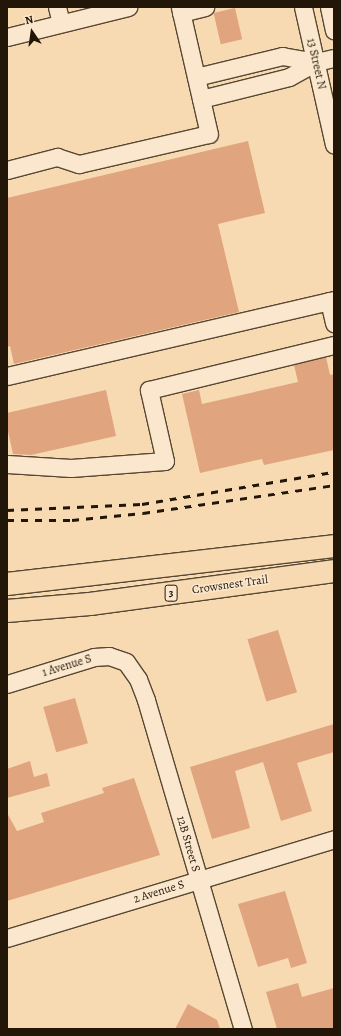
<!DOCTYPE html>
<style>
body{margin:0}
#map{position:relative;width:341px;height:1036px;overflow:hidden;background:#f7dab2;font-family:Alegreya,serif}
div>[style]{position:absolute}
.building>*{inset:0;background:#e0a47f;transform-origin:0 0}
.roads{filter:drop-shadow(1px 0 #574732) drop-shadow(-1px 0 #574732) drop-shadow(0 1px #574732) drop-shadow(0 -1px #574732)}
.minor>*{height:17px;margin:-8.5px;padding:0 8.5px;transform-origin:8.5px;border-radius:8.5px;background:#fae7cd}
.highway>*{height:22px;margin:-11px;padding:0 11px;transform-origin:11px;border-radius:11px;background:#f7dab2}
.rail>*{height:3px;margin-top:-1.5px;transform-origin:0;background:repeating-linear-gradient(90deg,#221608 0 7px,transparent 0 14px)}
span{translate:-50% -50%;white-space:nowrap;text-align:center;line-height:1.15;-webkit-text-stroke:3px #fae7cd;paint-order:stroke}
.shield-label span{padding:1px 3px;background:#fae7cd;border:1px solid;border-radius:3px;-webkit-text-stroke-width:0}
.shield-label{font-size:11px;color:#221608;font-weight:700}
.street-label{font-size:12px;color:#221608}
.frame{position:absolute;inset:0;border:8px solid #221608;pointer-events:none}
.north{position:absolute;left:12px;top:12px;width:40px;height:40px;-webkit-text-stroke:3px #fae7cd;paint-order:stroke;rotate:347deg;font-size:11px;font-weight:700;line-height:16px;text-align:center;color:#221608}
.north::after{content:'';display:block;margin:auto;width:14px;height:18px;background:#221608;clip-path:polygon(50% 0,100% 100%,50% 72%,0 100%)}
</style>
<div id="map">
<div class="building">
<div style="left:235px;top:8px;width:32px;height:22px;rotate:77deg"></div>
<div style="clip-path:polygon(248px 141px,265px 213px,218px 224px,239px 312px,14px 364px,10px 346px,7px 347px,7px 198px)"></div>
<div style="clip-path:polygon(326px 357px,330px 375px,334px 374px,334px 450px,264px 465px,262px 459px,200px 473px,182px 394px,199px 390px,202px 404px,298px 382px,294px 365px)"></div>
<div style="clip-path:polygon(106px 390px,116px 436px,31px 455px,13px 454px,7px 427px,7px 413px)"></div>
<div style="left:278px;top:630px;width:65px;height:32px;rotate:73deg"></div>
<div style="left:75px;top:698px;width:47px;height:33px;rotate:74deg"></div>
<div style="clip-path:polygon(334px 724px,334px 752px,297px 763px,312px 811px,281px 821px,263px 762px,235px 771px,250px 828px,212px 839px,190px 767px)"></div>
<div style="clip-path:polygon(30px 761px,34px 777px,47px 773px,50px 786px,7px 798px,7px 769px)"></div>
<div style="clip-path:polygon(134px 778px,160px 855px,7px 901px,7px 813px,17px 831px,44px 822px,41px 813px,104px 793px,102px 788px)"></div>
<div style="clip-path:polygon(285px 891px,307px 963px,291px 968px,288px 958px,258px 967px,238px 904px)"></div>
<div style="clip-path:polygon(298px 983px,302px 997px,334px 988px,334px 1029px,277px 1029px,266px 992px)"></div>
<div style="clip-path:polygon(188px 1004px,217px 1020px,220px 1029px,175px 1029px)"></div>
</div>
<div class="roads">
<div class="minor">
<div style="left:57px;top:7px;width:16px;rotate:76deg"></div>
<div style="left:303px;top:7px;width:141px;rotate:77.3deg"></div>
<div style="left:329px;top:7px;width:24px;rotate:78deg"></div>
<div style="left:181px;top:13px;width:25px;rotate:-14deg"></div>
<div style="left:7px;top:37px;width:125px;rotate:-13.9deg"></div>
<div style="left:196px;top:77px;width:89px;rotate:-13.7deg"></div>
<div style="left:282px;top:56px;width:35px;rotate:10deg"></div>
<div style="left:201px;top:99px;width:91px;rotate:-14deg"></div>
<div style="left:289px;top:77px;width:31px;rotate:-29deg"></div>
<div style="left:316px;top:62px;width:18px;rotate:-13deg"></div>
<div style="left:7px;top:170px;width:52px;rotate:-14.6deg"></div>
<div style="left:57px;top:157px;width:23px;rotate:18deg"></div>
<div style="left:79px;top:164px;width:133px;rotate:-13deg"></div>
<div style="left:209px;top:134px;width:130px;rotate:-102.9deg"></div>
<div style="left:329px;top:301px;width:23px;rotate:77deg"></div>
<div style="left:7px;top:376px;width:336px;rotate:-13.1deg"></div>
<div style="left:7px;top:464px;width:64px;rotate:3.6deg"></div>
<div style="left:71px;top:468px;width:94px;rotate:-4.3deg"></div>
<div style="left:165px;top:461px;width:73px;rotate:-102.7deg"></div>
<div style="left:149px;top:390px;width:190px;rotate:-13.7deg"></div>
<div style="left:7px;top:684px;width:91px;rotate:-17.2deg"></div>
<div style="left:94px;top:657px;width:15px;rotate:-4deg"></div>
<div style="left:109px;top:656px;width:18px;rotate:19deg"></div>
<div style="left:126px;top:662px;width:21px;rotate:55deg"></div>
<div style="left:138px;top:679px;width:22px;rotate:69deg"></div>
<div style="left:146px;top:700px;width:343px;rotate:73.6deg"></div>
<div style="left:7px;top:938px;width:342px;rotate:-16.8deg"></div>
</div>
<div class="highway">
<div style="left:7px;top:584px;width:329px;rotate:-6.6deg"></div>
<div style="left:7px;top:611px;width:83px;rotate:-4.8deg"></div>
<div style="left:90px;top:604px;width:246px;rotate:-7.7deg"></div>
</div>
</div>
<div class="rail">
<div style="left:7px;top:510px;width:135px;rotate:-2.5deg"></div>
<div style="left:142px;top:504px;width:195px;rotate:-9.5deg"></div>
<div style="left:7px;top:520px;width:65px"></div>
<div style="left:72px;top:520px;width:71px;rotate:-5.6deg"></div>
<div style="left:143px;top:513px;width:193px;rotate:-8.3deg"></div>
</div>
<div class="shield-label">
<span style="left:171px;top:593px">3</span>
</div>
<div class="street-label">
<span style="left:316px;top:64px;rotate:77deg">13 Street N</span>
<span style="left:230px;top:585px;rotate:-8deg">Crowsnest Trail</span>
<span style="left:67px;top:666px;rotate:-17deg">1 Avenue S</span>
<span style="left:188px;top:844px;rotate:74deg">12B Street S</span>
<span style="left:159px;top:892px;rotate:-17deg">2 Avenue S</span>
</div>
<div class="frame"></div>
<div class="north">N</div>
</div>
